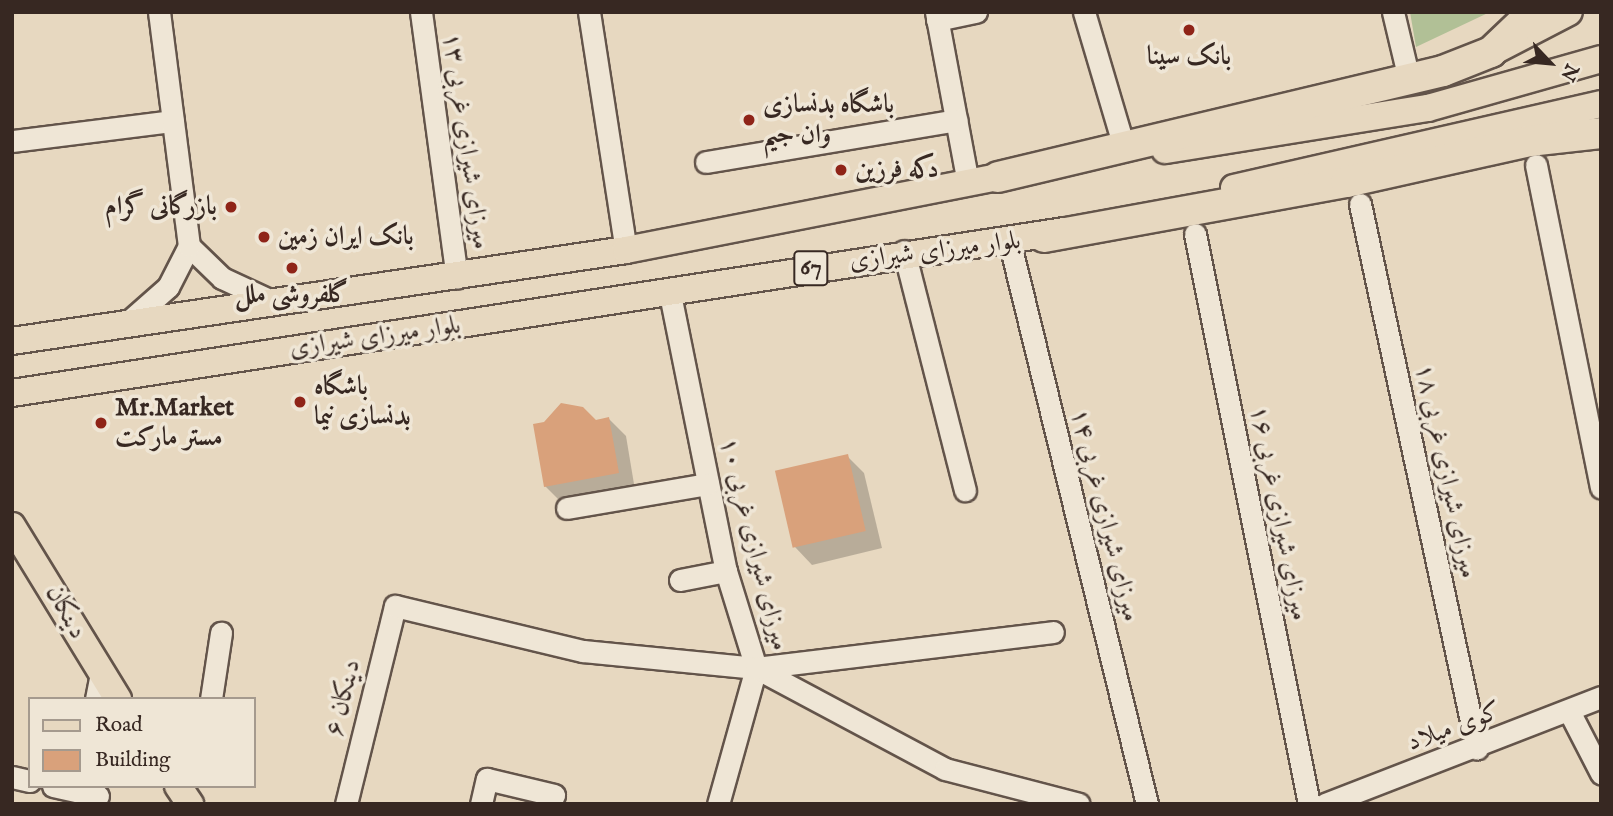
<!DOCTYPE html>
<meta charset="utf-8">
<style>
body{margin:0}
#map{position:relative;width:1613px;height:816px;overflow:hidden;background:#e7d8c0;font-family:"IM FELL English",Amiri,serif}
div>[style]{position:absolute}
.green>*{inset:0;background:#b1c096}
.shadow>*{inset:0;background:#0003}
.building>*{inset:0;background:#d9a17b;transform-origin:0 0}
.roads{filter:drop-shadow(2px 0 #63544a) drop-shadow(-2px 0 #63544a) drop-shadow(0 2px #63544a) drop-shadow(0 -2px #63544a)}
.minor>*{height:21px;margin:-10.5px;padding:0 10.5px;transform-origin:10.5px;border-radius:10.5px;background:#efe6d6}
.major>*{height:26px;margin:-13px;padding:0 13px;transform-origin:13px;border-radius:13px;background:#e7d8c0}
.highway>*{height:30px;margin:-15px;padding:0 15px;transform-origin:15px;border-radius:15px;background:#e7d8c0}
.dots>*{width:19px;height:19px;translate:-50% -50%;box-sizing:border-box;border:4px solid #efe6d6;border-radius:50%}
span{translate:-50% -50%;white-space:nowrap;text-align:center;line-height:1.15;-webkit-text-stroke:7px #efe6d6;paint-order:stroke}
.shield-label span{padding:2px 5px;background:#efe6d6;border:2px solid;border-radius:5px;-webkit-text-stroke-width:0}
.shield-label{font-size:24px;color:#372822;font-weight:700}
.poi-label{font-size:26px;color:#372822;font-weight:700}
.left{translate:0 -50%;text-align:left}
.right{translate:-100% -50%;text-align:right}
.street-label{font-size:26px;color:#372822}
.frame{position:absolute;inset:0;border:14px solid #372822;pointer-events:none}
.legend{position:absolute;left:28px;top:697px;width:228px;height:91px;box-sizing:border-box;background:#efe6d6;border:2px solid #a59a8e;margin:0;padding:9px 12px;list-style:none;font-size:21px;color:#372822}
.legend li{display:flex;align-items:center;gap:14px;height:35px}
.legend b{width:35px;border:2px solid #a59a8e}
.north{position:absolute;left:1515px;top:28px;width:70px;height:70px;-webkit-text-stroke:5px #efe6d6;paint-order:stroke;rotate:116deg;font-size:19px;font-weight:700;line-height:28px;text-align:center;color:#372822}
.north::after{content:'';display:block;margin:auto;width:24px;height:32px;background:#372822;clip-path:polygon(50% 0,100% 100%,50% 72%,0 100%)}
</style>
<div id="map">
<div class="green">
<div style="clip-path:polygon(1410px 12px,1490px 12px,1416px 47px)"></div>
</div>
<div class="shadow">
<div style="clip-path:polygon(609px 419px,626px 436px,635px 490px,563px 504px,545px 486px,545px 424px)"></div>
<div style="clip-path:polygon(847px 456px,864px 473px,882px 548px,812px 565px,795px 547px)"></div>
</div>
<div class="building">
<div style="clip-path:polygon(561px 403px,583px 407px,596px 420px,609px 417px,619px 473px,544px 487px,533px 424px,544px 422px)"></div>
<div style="left:848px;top:454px;width:79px;height:75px;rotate:77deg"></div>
</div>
<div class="roads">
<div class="minor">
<div style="left:421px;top:12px;width:268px;rotate:82.3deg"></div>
<div style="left:589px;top:12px;width:241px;rotate:81.2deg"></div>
<div style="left:936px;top:12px;width:174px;rotate:79.4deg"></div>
<div style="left:1084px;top:12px;width:138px;rotate:73.5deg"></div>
<div style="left:1393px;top:12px;width:69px;rotate:76.6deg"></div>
<div style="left:937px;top:20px;width:40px;rotate:-12deg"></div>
<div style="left:12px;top:141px;width:162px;rotate:-7.1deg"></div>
<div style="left:706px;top:162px;width:254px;rotate:-9.5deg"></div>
<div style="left:1536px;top:165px;width:329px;rotate:78.6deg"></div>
<div style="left:1360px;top:204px;width:557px;rotate:77.88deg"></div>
<div style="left:1195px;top:234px;width:581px;rotate:78.69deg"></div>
<div style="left:1009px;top:240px;width:581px;rotate:76.25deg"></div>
<div style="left:189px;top:246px;width:46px;rotate:44.1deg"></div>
<div style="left:222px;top:278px;width:60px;rotate:24.8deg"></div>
<div style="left:904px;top:251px;width:247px;rotate:75.7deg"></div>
<div style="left:670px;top:294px;width:283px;rotate:78.6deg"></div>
<div style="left:726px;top:571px;width:102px;rotate:72.8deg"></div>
<div style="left:756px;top:668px;width:141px;rotate:105.6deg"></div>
<div style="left:126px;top:324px;width:56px;rotate:-41.4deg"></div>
<div style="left:168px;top:287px;width:46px;rotate:-62.9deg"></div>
<div style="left:189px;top:246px;width:236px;rotate:-97.3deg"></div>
<div style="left:567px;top:508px;width:143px;rotate:-9.7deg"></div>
<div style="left:680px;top:580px;width:47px;rotate:-11.1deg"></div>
<div style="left:756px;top:668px;width:214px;rotate:28.1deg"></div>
<div style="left:945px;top:769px;width:138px;rotate:14.6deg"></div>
<div style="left:96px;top:699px;width:25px;rotate:-79deg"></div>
<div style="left:211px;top:699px;width:67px;rotate:-81.4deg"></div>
<div style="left:1570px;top:713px;width:68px;rotate:62.7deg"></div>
<div style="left:12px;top:777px;width:18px;rotate:13deg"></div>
<div style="left:53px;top:786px;width:46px;rotate:12.5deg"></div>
<div style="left:346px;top:804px;width:204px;rotate:-76.1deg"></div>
<div style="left:395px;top:606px;width:193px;rotate:13.5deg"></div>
<div style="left:583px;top:651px;width:174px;rotate:5.6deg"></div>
<div style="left:756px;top:668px;width:299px;rotate:-6.9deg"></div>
<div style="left:481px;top:804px;width:26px;rotate:-77deg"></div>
<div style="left:487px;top:779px;width:69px;rotate:13.4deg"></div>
<div style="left:1325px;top:804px;width:296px;rotate:-21.2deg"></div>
</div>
<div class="major">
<div style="left:1496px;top:50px;width:82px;rotate:-27.5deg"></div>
<div style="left:1165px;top:150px;width:266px;rotate:-9.1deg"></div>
<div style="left:1428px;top:108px;width:180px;rotate:-15.8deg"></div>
<div style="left:1234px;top:188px;width:376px;rotate:-12.9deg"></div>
<div style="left:12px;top:341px;width:621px;rotate:-8.43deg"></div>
<div style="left:626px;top:250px;width:401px;rotate:-11.1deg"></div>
<div style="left:12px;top:393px;width:1065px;rotate:-8.75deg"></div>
<div style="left:12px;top:526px;width:203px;rotate:58.5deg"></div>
<div style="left:178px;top:786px;width:22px;rotate:56deg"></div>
</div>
<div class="highway">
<div style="left:998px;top:177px;width:457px;rotate:-13.4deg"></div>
<div style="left:1443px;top:71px;width:52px;rotate:-21.6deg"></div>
<div style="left:1491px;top:52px;width:58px;rotate:-43.6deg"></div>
<div style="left:1044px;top:237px;width:307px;rotate:-10.3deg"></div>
<div style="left:1346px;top:182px;width:188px;rotate:-12.6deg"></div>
<div style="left:1529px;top:141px;width:72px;rotate:-6.3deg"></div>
</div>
</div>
<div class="dots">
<div style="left:1189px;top:30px;background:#8f2418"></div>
<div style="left:749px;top:120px;background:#8f2418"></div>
<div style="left:841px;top:170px;background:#8f2418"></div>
<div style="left:231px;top:207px;background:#8f2418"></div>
<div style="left:264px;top:237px;background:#8f2418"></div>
<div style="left:292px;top:268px;background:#8f2418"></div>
<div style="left:300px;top:402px;background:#8f2418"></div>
<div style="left:101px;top:423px;background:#8f2418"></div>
</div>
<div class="shield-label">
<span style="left:811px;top:268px">67</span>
</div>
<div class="poi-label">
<span style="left:1189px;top:57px">بانک سینا</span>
<span class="left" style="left:763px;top:120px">باشگاه بدنسازی<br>وان جیم</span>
<span class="left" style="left:855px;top:170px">دکه فرزین</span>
<span class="right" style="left:217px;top:207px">بازرگانی گرام</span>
<span class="left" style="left:278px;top:237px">بانک ایران زمین</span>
<span style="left:292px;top:295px">گلفروشی ملل</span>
<span class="left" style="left:314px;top:402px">باشگاه<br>بدنسازی نیما</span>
<span class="left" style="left:115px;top:423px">Mr.Market<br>مستر مارکت</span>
</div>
<div class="street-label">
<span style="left:466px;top:141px;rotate:82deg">۱۳ میرزای شیرازی غربی</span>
<span style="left:935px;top:251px;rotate:-7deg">بلوار میرزای شیرازی</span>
<span style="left:375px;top:337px;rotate:-8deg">بلوار میرزای شیرازی</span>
<span style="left:1446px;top:471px;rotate:78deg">۱۸ میرزای شیرازی غربی</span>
<span style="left:1279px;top:513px;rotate:79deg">۱۶ میرزای شیرازی غربی</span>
<span style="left:1105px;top:515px;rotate:76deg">۱۴ میرزای شیرازی غربی</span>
<span style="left:754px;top:544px;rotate:76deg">۱۰ میرزای شیرازی غربی</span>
<span style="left:66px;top:612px;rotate:61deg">دینکان</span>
<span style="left:343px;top:698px;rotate:-76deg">دینکان ۶</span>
<span style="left:1454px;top:727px;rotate:-20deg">کوی میلاد</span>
</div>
<div class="frame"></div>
<ul class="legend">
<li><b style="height:9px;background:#e7d8c0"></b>Road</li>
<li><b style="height:19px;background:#d9a17b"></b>Building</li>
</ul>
<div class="north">N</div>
</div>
